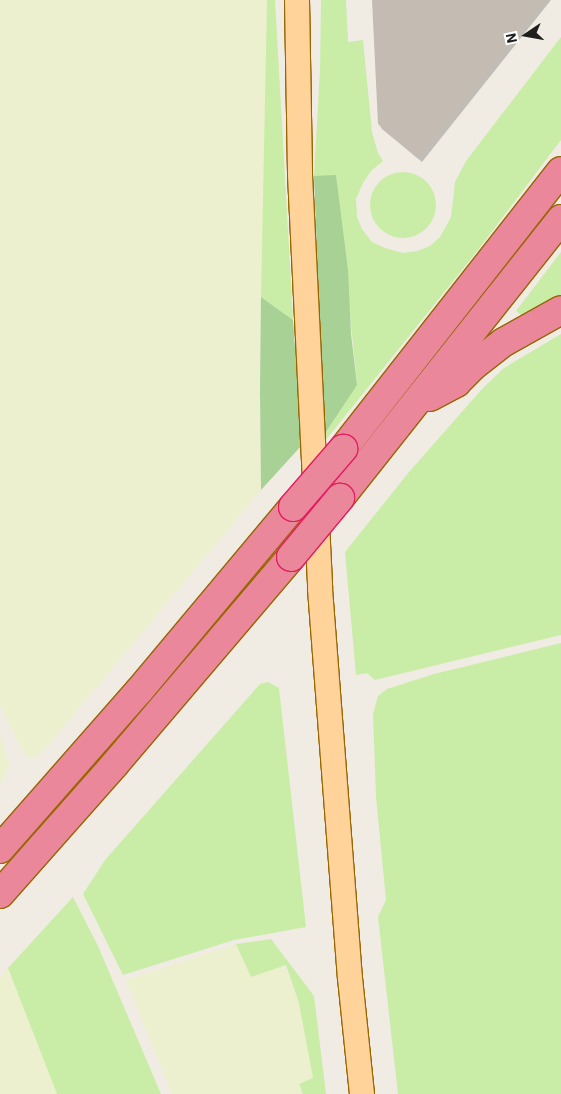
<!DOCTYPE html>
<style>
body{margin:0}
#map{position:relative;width:561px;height:1094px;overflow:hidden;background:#f0ece4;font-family:"IBM Plex Sans",sans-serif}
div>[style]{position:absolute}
.farmland>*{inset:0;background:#edf0ce}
.grass>*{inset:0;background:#c9eda7}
.round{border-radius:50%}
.forest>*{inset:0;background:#a8d196}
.shadow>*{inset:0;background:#0003}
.building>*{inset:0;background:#c4bbb3}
.roads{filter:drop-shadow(1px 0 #986600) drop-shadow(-1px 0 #986600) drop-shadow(0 1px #986600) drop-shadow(0 -1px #986600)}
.major>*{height:24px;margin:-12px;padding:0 12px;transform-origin:12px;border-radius:12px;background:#ffd399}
.highway>*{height:28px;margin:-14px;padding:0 14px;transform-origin:14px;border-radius:14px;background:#eb879a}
.bridges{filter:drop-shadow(1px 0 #e41b60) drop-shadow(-1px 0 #e41b60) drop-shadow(0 1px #e41b60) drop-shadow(0 -1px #e41b60)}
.highway-bridge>*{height:28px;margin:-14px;padding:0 14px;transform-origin:14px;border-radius:14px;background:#eb879a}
span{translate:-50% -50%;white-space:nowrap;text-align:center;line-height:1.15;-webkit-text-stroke:4px #fff;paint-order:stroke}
.north{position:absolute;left:501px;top:10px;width:50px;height:50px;-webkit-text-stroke:4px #fff;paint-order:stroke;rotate:258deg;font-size:14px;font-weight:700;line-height:20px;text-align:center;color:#1e1e1e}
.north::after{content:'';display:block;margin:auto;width:18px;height:22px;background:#1e1e1e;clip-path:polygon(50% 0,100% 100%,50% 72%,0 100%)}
</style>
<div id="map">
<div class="farmland">
<div style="clip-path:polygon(0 0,267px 0,260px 390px,261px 490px,42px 753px,33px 758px,27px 757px,23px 752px,0 705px)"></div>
<div style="clip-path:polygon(0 734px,9px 765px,0 786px)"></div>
<div style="clip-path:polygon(236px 944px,251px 976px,285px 965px,299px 1003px,313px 1078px,299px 1084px,303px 1094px,172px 1094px,126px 980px)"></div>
<div style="clip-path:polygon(8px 968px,57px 1094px,0 1094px,0 977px)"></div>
</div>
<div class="grass">
<div style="clip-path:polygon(267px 0,275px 0,293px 320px,261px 297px)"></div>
<div style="clip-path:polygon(321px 0,346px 0,348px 42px,363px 40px,372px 132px,378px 153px,383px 161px,371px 171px,363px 183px,356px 199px,357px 217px,362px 229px,372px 242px,385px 248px,403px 253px,417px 251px,430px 246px,440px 237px,451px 217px,455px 182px,466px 161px,561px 37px,561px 140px,478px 250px,325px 441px,324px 435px,357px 384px,336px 176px,314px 176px,320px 70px)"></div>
<div class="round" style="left:370px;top:172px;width:66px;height:66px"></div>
<div style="clip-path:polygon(561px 252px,561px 299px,527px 319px,516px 311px)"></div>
<div style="clip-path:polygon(561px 334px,561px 635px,375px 680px,367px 673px,356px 675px,345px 552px,409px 472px,482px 389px,504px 368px)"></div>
<div style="clip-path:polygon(561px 643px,561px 1094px,398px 1094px,378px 917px,386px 900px,376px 797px,373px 714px,378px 696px,387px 689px,434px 674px)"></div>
<div style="clip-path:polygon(268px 682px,279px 688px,306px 927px,234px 940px,123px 975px,83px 894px,105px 860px,260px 684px)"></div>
<div style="clip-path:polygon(73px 897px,98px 946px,161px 1094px,57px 1094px,8px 968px)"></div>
<div style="clip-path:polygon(271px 939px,314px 996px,326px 1094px,303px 1094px,299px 1084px,313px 1078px,299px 1003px,286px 965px,251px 977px,236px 944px)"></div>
</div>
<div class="forest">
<div style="clip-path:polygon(336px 175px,348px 270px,351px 334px,357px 385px,324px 435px,314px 176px)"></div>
<div style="clip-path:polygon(261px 297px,293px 320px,302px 445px,261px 490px,260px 390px)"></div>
</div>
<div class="shadow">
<div style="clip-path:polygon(373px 0,551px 0,422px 162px,382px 129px,379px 124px)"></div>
</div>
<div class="building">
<div style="clip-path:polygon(372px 0,545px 0,418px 158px,378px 124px)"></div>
</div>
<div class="roads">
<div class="major">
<div style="left:297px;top:0;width:175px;rotate:89deg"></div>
<div style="left:300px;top:175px;width:414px;rotate:87.2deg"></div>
<div style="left:320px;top:589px;width:390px;rotate:85.6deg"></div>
<div style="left:350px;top:978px;width:117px;rotate:84.1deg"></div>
</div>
<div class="highway">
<div style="left:430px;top:397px;width:30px;rotate:-28deg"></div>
<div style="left:456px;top:383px;width:24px;rotate:-45deg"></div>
<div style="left:473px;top:366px;width:39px;rotate:-38deg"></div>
<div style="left:504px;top:342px;width:65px;rotate:-29.3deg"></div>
<div style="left:343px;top:449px;width:353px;rotate:-51.9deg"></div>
<div style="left:340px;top:498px;width:356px;rotate:-51.6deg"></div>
<div style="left:0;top:849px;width:210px;rotate:-48.7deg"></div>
<div style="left:139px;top:691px;width:240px;rotate:-50.1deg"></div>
<div style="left:0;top:894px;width:174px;rotate:-48.5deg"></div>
<div style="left:115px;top:764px;width:272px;rotate:-49.6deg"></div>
</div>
</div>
<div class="bridges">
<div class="highway-bridge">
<div style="left:293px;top:507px;width:77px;rotate:-49.2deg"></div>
<div style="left:291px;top:557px;width:77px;rotate:-50.3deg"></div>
</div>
</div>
<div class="north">N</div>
</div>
